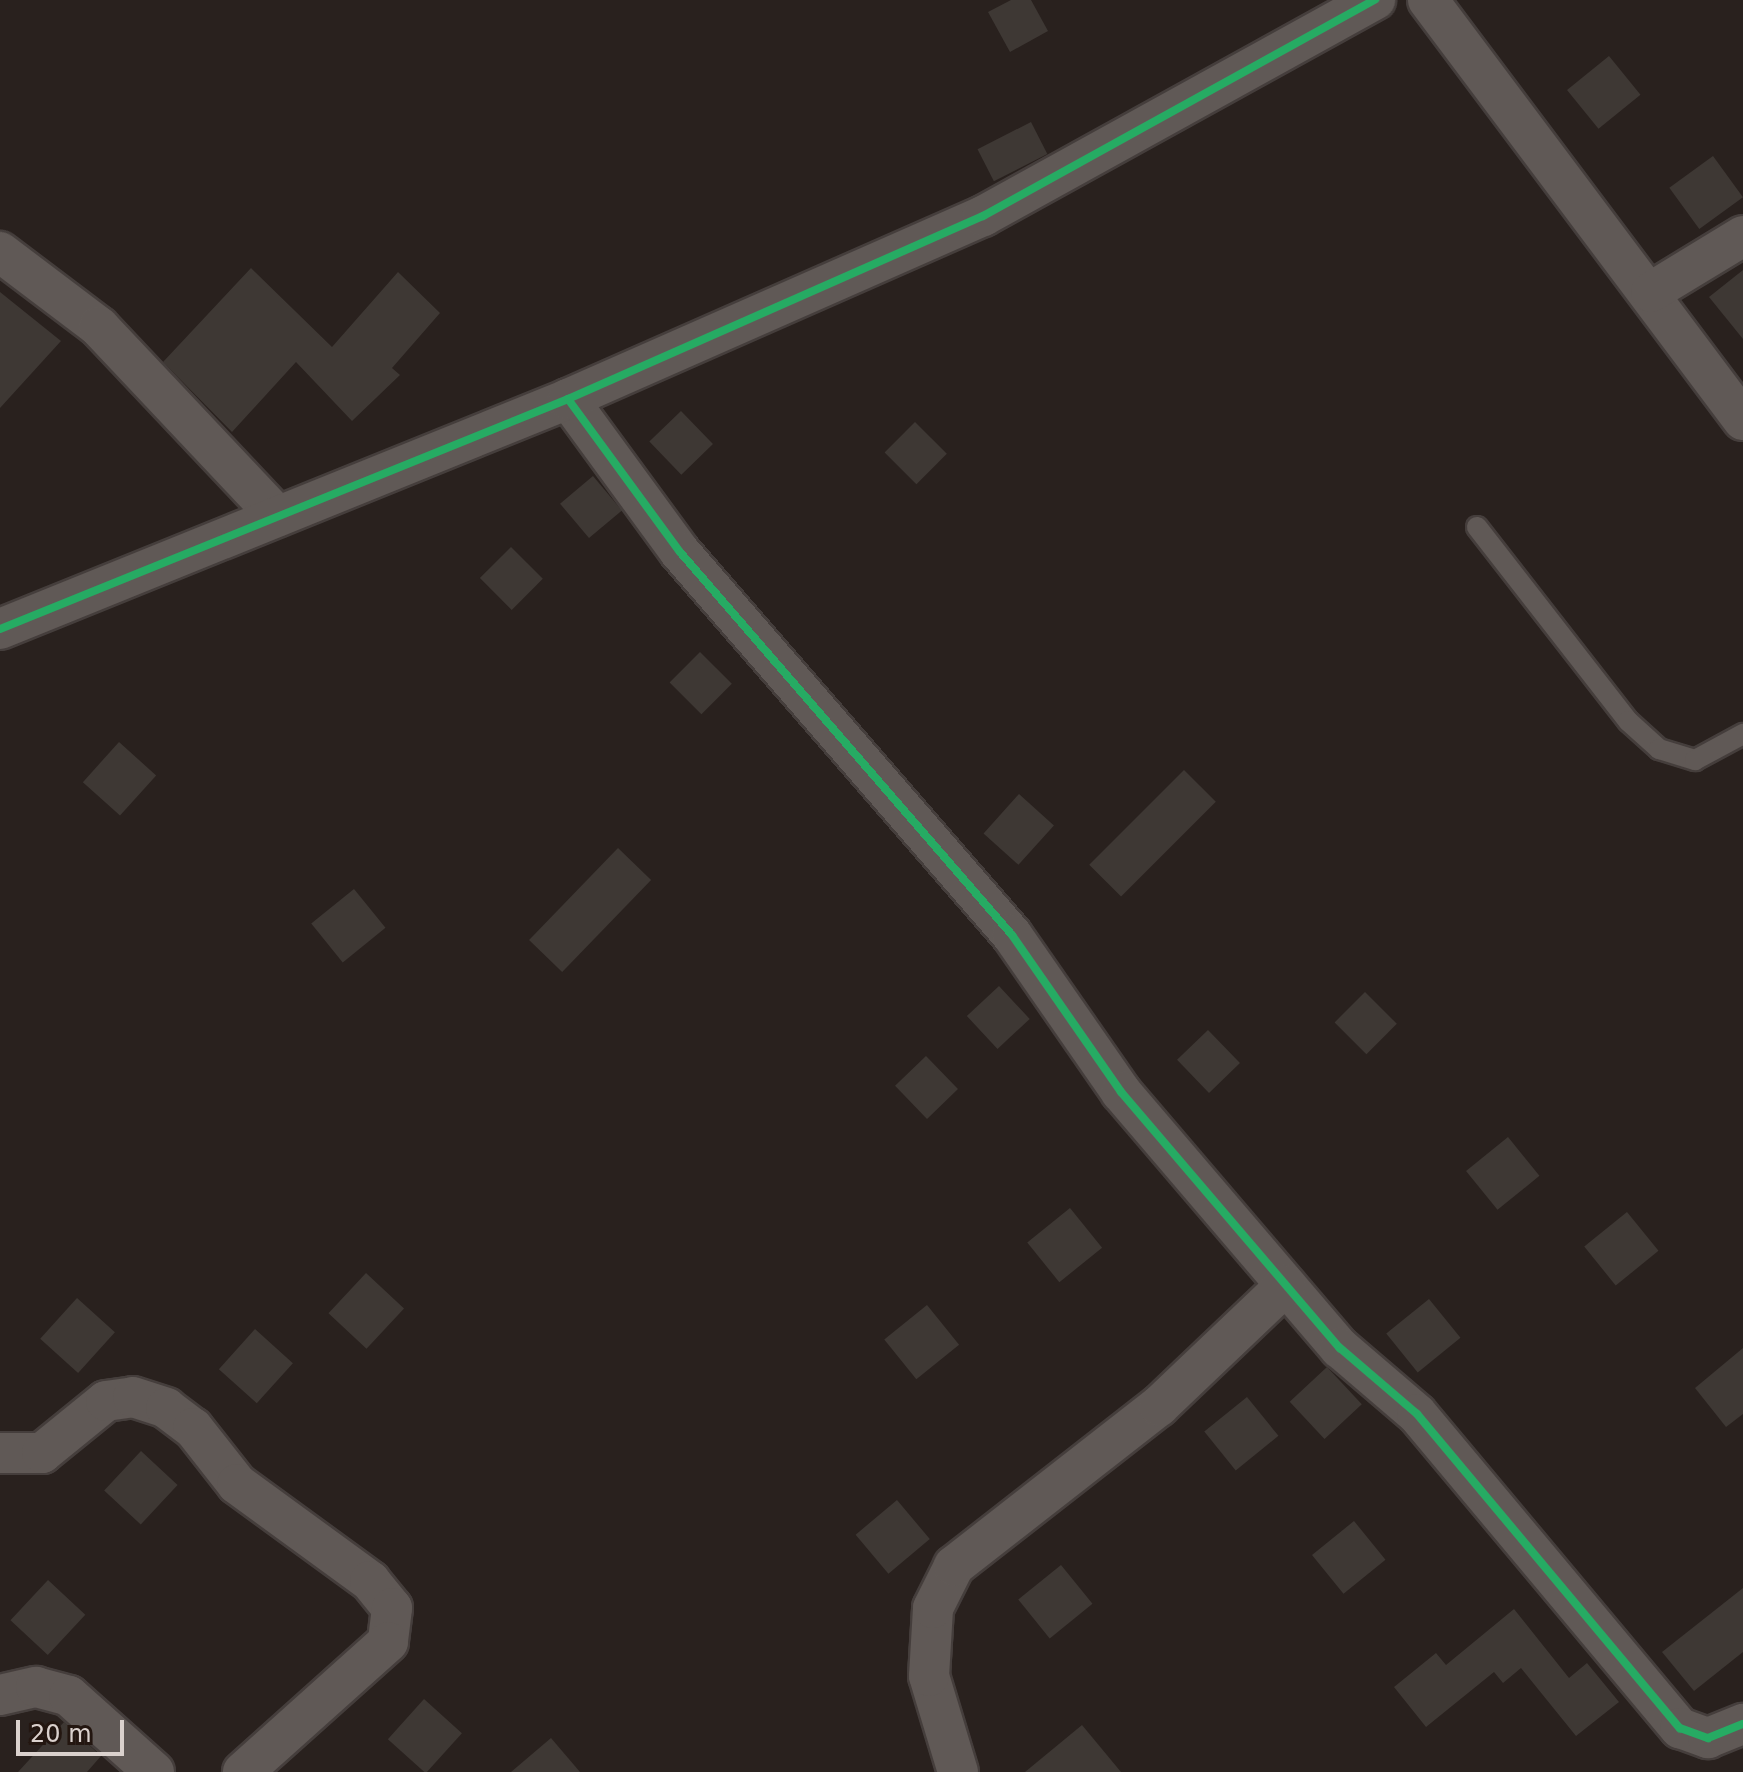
<!DOCTYPE html>
<style>
body{margin:0}
#map{position:relative;width:1743px;height:1772px;overflow:hidden;background:#29211e;font-family:"DejaVu Sans",sans-serif}
div>[style]{position:absolute}
.building>*{inset:0;background:#3e3834;transform-origin:0 0}
.roads{filter:drop-shadow(2px 0 #453e3c) drop-shadow(-2px 0 #453e3c) drop-shadow(0 2px #453e3c) drop-shadow(0 -2px #453e3c)}
.lane>*{height:20px;margin:-10px;padding:0 10px;transform-origin:10px;border-radius:10px;background:#605956}
.street>*{height:40px;margin:-20px;padding:0 20px;transform-origin:20px;border-radius:20px;background:#605956}
.cycleway>*{height:8px;margin:-4px;padding:0 4px;transform-origin:4px;border-radius:4px;background:#26ab63}
span{translate:-50% -50%;white-space:nowrap;text-align:center;line-height:1.15;-webkit-text-stroke:8px #231610;paint-order:stroke}
.scale{position:absolute;left:16px;top:1720px;width:108px;height:36px;box-sizing:border-box;border:4px solid #dad1cd;border-top:0;padding-left:10px;font-size:24px;line-height:28px;white-space:nowrap;color:#dad1cd;-webkit-text-stroke:6px #231610;paint-order:stroke}
</style>
<div id="map">
<div class="building">
<div style="clip-path:polygon(1011px 0,1031px 0,1048px 31px,1010px 52px,988px 12px)"></div>
<div style="left:1609px;top:56px;width:50px;height:54px;rotate:51deg"></div>
<div style="left:1031px;top:122px;width:36px;height:60px;rotate:63deg"></div>
<div style="left:1713px;top:156px;width:51px;height:54px;rotate:54deg"></div>
<div style="clip-path:polygon(251px 268px,332px 347px,398px 272px,440px 313px,392px 368px,400px 375px,352px 421px,296px 362px,232px 432px,163px 362px)"></div>
<div style="clip-path:polygon(1743px 270px,1743px 339px,1709px 297px)"></div>
<div style="clip-path:polygon(0 292px,61px 341px,0 408px)"></div>
<div style="left:681px;top:411px;width:46px;height:44px;rotate:46deg"></div>
<div style="left:915px;top:422px;width:45px;height:43px;rotate:45deg"></div>
<div style="left:593px;top:476px;width:45px;height:43px;rotate:50deg"></div>
<div style="left:511px;top:547px;width:45px;height:44px;rotate:45deg"></div>
<div style="left:700px;top:652px;width:45px;height:43px;rotate:45deg"></div>
<div style="left:119px;top:742px;width:50px;height:54px;rotate:42deg"></div>
<div style="left:1184px;top:770px;width:45px;height:134px;rotate:45deg"></div>
<div style="left:1019px;top:794px;width:47px;height:53px;rotate:42deg"></div>
<div style="left:618px;top:848px;width:46px;height:128px;rotate:44deg"></div>
<div style="left:354px;top:889px;width:50px;height:55px;rotate:51deg"></div>
<div style="left:999px;top:986px;width:45px;height:44px;rotate:47deg"></div>
<div style="left:1365px;top:992px;width:45px;height:43px;rotate:45deg"></div>
<div style="left:1208px;top:1030px;width:46px;height:43px;rotate:46deg"></div>
<div style="left:926px;top:1056px;width:46px;height:43px;rotate:46deg"></div>
<div style="left:1508px;top:1137px;width:50px;height:54px;rotate:51deg"></div>
<div style="left:1070px;top:1208px;width:51px;height:55px;rotate:51deg"></div>
<div style="left:1627px;top:1212px;width:50px;height:55px;rotate:51deg"></div>
<div style="left:366px;top:1273px;width:52px;height:55px;rotate:43deg"></div>
<div style="left:77px;top:1298px;width:51px;height:55px;rotate:42deg"></div>
<div style="left:1429px;top:1299px;width:50px;height:55px;rotate:51deg"></div>
<div style="left:927px;top:1305px;width:51px;height:55px;rotate:51deg"></div>
<div style="left:255px;top:1329px;width:51px;height:54px;rotate:42deg"></div>
<div style="clip-path:polygon(1743px 1348px,1743px 1414px,1726px 1427px,1695px 1388px)"></div>
<div style="left:1327px;top:1367px;width:51px;height:51px;rotate:47deg"></div>
<div style="left:1247px;top:1397px;width:50px;height:55px;rotate:51deg"></div>
<div style="left:141px;top:1451px;width:50px;height:54px;rotate:43deg"></div>
<div style="left:897px;top:1500px;width:51px;height:54px;rotate:50deg"></div>
<div style="left:1354px;top:1521px;width:50px;height:54px;rotate:51deg"></div>
<div style="left:1061px;top:1565px;width:50px;height:55px;rotate:51deg"></div>
<div style="left:48px;top:1580px;width:51px;height:55px;rotate:43deg"></div>
<div style="clip-path:polygon(1743px 1588px,1743px 1652px,1694px 1691px,1662px 1652px)"></div>
<div style="clip-path:polygon(1514px 1609px,1569px 1678px,1587px 1663px,1619px 1702px,1576px 1736px,1521px 1668px,1503px 1683px,1494px 1672px,1426px 1727px,1394px 1687px,1436px 1653px,1446px 1665px)"></div>
<div style="left:424px;top:1699px;width:51px;height:54px;rotate:42deg"></div>
<div style="clip-path:polygon(64px 1722px,101px 1756px,87px 1772px,18px 1772px)"></div>
<div style="clip-path:polygon(1082px 1725px,1121px 1772px,1025px 1772px)"></div>
<div style="clip-path:polygon(551px 1738px,580px 1772px,511px 1772px)"></div>
</div>
<div class="roads">
<div class="lane">
<div style="left:1477px;top:527px;width:246px;rotate:52.1deg"></div>
<div style="left:1628px;top:721px;width:42px;rotate:42.1deg"></div>
<div style="left:1659px;top:749px;width:38px;rotate:17deg"></div>
<div style="left:1695px;top:760px;width:55px;rotate:-28.4deg"></div>
</div>
<div class="street">
<div style="left:1428px;top:0;width:525px;rotate:53.13deg"></div>
<div style="left:0;top:252px;width:124px;rotate:37.1deg"></div>
<div style="left:99px;top:327px;width:260px;rotate:46.7deg"></div>
<div style="left:1651px;top:292px;width:108px;rotate:-31.3deg"></div>
<div style="left:568px;top:399px;width:190px;rotate:53.8deg"></div>
<div style="left:680px;top:552px;width:507px;rotate:49.08deg"></div>
<div style="left:1012px;top:935px;width:191px;rotate:55.2deg"></div>
<div style="left:1121px;top:1092px;width:337px;rotate:49.5deg"></div>
<div style="left:1340px;top:1348px;width:101px;rotate:40.6deg"></div>
<div style="left:1417px;top:1414px;width:410px;rotate:50.1deg"></div>
<div style="left:1680px;top:1728px;width:30px;rotate:20deg"></div>
<div style="left:1708px;top:1738px;width:38px;rotate:-22deg"></div>
<div style="left:0;top:629px;width:613px;rotate:-22.04deg"></div>
<div style="left:568px;top:399px;width:454px;rotate:-23.8deg"></div>
<div style="left:983px;top:216px;width:448px;rotate:-28.9deg"></div>
<div style="left:0;top:1453px;width:42px"></div>
<div style="left:42px;top:1453px;width:82px;rotate:-39.1deg"></div>
<div style="left:106px;top:1401px;width:27px;rotate:-8deg"></div>
<div style="left:133px;top:1397px;width:35px;rotate:18deg"></div>
<div style="left:166px;top:1408px;width:34px;rotate:37deg"></div>
<div style="left:193px;top:1428px;width:71px;rotate:51.8deg"></div>
<div style="left:237px;top:1484px;width:165px;rotate:36.1deg"></div>
<div style="left:370px;top:1581px;width:35px;rotate:51deg"></div>
<div style="left:392px;top:1608px;width:34px;rotate:97deg"></div>
<div style="left:388px;top:1642px;width:195px;rotate:138.1deg"></div>
<div style="left:0;top:1695px;width:37px;rotate:-13deg"></div>
<div style="left:36px;top:1687px;width:34px;rotate:15deg"></div>
<div style="left:69px;top:1696px;width:114px;rotate:41.8deg"></div>
<div style="left:958px;top:1772px;width:100px;rotate:-106.8deg"></div>
<div style="left:929px;top:1676px;width:68px;rotate:-86.6deg"></div>
<div style="left:933px;top:1608px;width:47px;rotate:-63.4deg"></div>
<div style="left:954px;top:1566px;width:260px;rotate:-38deg"></div>
<div style="left:1159px;top:1406px;width:175px;rotate:-43.6deg"></div>
</div>
</div>
<div class="cycleway">
<div style="left:568px;top:399px;width:190px;rotate:53.8deg"></div>
<div style="left:680px;top:552px;width:507px;rotate:49.08deg"></div>
<div style="left:1012px;top:935px;width:191px;rotate:55.2deg"></div>
<div style="left:1121px;top:1092px;width:337px;rotate:49.5deg"></div>
<div style="left:1340px;top:1348px;width:101px;rotate:40.6deg"></div>
<div style="left:1417px;top:1414px;width:410px;rotate:50.1deg"></div>
<div style="left:1680px;top:1728px;width:30px;rotate:20deg"></div>
<div style="left:1708px;top:1738px;width:38px;rotate:-22deg"></div>
<div style="left:0;top:629px;width:613px;rotate:-22.04deg"></div>
<div style="left:568px;top:399px;width:454px;rotate:-23.8deg"></div>
<div style="left:983px;top:216px;width:448px;rotate:-28.9deg"></div>
</div>
<div class="scale">20 m</div>
</div>
